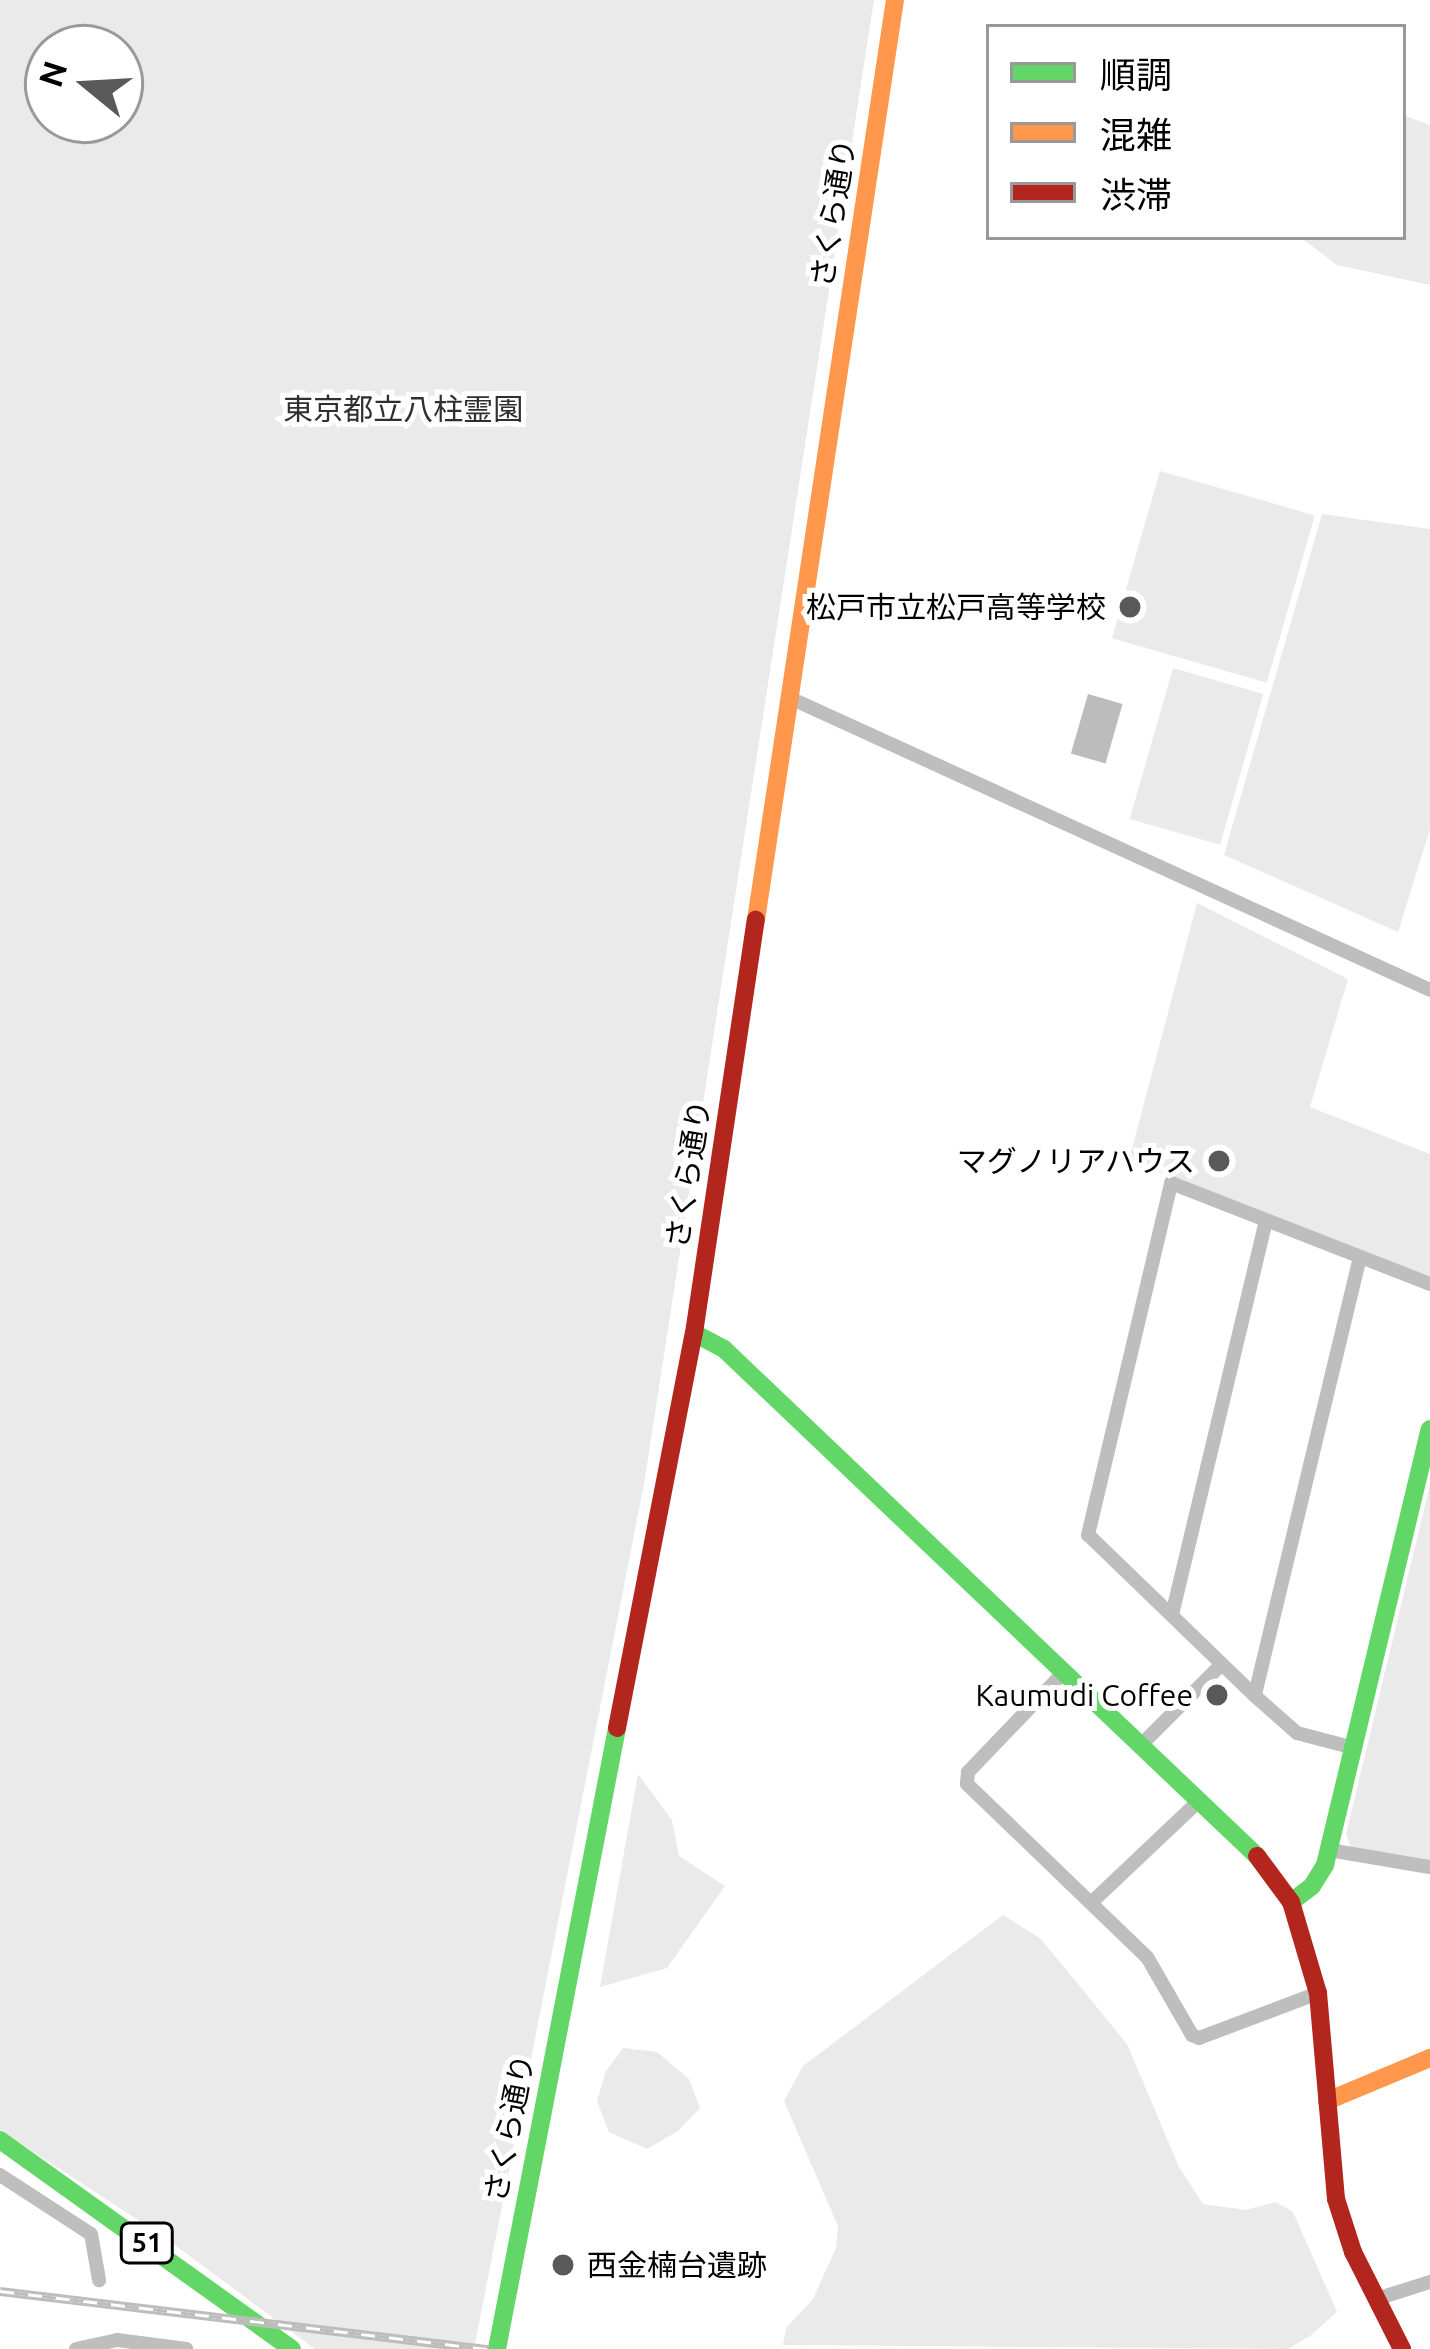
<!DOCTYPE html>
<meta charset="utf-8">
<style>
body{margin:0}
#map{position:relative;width:1430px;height:2349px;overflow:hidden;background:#fff;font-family:Ubuntu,"Noto Sans JP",sans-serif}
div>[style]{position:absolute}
.green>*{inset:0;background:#eaeaea;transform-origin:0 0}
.water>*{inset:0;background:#bcbcbc;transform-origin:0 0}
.street>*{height:14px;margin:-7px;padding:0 7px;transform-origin:7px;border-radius:7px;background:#bebebe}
.fast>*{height:18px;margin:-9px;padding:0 9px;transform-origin:9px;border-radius:9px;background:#63d668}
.slow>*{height:18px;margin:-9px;padding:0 9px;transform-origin:9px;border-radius:9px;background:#ff974d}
.jam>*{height:18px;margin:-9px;padding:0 9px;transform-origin:9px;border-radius:9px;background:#b3261e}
.rail>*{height:9px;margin-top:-4.5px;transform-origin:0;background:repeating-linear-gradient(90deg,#fff 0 14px,#bdbdbd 0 28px);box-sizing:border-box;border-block:3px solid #bdbdbd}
.dots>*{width:33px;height:33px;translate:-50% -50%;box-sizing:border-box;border:6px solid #fff;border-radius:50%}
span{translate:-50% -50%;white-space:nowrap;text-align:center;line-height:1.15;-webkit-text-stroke:10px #fff;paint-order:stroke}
.shield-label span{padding:3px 9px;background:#fff;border:3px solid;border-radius:9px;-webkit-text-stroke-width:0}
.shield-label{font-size:27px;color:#000;font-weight:700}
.street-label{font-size:30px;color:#000}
.park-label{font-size:30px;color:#2f2f2f}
.poi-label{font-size:30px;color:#000}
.right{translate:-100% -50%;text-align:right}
.left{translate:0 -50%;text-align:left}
.legend{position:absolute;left:986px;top:24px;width:420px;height:216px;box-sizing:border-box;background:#fff;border:3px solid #999;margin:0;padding:15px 21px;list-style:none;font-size:36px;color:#000}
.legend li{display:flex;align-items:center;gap:24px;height:60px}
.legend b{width:60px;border:3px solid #999}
.north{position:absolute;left:24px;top:24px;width:120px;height:120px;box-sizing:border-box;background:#fff;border:3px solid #999;border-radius:50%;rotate:288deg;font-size:33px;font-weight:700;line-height:48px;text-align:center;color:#000}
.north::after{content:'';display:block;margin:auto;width:42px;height:54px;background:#595959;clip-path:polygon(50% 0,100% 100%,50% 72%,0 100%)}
</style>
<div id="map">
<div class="green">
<div style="clip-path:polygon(evenodd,0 0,874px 0,644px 1484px,474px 2349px,315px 2349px,164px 2237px,0 2130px,0 0,48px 48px,120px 48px,120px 120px,48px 120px,48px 48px)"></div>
<div style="clip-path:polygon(1403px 115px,1430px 125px,1430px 285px,1337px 265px,1300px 237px,1403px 237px)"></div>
<div style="left:1160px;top:471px;width:161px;height:174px;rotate:16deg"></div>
<div style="clip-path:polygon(1322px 514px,1430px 529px,1430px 829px,1398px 932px,1224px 855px)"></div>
<div style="left:1173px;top:668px;width:94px;height:157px;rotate:16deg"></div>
<div style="clip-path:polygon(1197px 903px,1348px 979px,1310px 1107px,1430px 1154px,1430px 1277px,1129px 1160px)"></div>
<div style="clip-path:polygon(1430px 1484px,1430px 1860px,1351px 1847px,1346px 1834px)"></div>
<div style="clip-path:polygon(638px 1774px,672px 1820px,679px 1856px,725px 1886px,667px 1968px,600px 1987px)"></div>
<div style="clip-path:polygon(1003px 1915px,1041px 1939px,1127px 2044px,1179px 2167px,1203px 2204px,1246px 2210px,1276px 2202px,1293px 2212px,1337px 2312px,1310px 2336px,1288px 2349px,783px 2345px,786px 2328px,813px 2299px,836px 2248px,838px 2226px,784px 2101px,803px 2066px)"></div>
<div style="clip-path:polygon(623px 2048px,657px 2052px,689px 2079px,700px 2108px,678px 2131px,647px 2149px,609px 2132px,597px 2101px,606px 2071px)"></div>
</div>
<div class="water">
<div style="left:1088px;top:694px;width:36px;height:62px;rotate:16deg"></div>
</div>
<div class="street">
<div style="left:790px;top:698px;width:703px;rotate:24.52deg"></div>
<div style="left:1360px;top:1257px;width:451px;rotate:103.5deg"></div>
<div style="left:1255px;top:1696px;width:232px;rotate:-136deg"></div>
<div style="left:1088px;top:1535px;width:362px;rotate:-76.7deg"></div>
<div style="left:1171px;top:1183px;width:278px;rotate:21.3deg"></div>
<div style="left:1172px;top:1615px;width:405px;rotate:-76.6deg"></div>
<div style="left:1064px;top:1672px;width:139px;rotate:133.8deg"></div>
<div style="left:968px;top:1772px;width:12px;rotate:95deg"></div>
<div style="left:967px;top:1784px;width:250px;rotate:43.9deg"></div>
<div style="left:1147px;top:1957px;width:90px;rotate:60deg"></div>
<div style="left:1192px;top:2035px;width:8px;rotate:23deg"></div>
<div style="left:1199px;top:2038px;width:127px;rotate:-20.7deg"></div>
<div style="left:1255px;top:1696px;width:56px;rotate:41.4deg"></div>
<div style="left:1297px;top:1733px;width:59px;rotate:14.7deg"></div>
<div style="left:1142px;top:1744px;width:112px;rotate:-45deg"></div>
<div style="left:1329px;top:1850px;width:102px;rotate:9.6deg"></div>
<div style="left:1092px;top:1902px;width:149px;rotate:-43.4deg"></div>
<div style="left:0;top:2175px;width:108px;rotate:33deg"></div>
<div style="left:91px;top:2234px;width:47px;rotate:80.1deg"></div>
<div style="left:1376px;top:2299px;width:57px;rotate:-17.5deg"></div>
<div style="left:76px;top:2349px;width:42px;rotate:-12.4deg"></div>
<div style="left:117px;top:2340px;width:70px;rotate:7.4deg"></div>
</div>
<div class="fast">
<div style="left:694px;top:1333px;width:34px;rotate:28deg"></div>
<div style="left:724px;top:1349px;width:736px;rotate:43.57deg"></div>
<div style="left:1291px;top:1902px;width:26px;rotate:-37deg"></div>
<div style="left:1312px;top:1886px;width:25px;rotate:-58deg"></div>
<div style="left:1325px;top:1865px;width:448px;rotate:-76.5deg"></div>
<div style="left:0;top:2140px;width:359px;rotate:35.6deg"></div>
<div style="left:497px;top:2349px;width:632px;rotate:-79.06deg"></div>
</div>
<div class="slow">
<div style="left:756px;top:920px;width:930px;rotate:-81.41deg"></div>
<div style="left:1327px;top:2101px;width:112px;rotate:-22.7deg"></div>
</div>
<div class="jam">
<div style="left:617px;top:1728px;width:402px;rotate:-79deg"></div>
<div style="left:694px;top:1333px;width:418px;rotate:-81.5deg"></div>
<div style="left:1257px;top:1856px;width:57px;rotate:53.5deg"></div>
<div style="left:1291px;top:1902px;width:95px;rotate:73.5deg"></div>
<div style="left:1318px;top:1993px;width:207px;rotate:85deg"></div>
<div style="left:1336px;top:2199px;width:56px;rotate:72.2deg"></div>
<div style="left:1353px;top:2252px;width:109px;rotate:63.2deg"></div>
</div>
<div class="rail">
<div style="left:0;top:2291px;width:492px;rotate:6.8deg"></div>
</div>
<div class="dots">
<div style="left:1130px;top:607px;background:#595959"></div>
<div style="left:1219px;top:1161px;background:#595959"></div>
<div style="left:1217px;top:1695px;background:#595959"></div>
<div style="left:563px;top:2265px;background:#595959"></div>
</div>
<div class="shield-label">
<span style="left:147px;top:2243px">51</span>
</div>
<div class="street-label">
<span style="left:833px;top:213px;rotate:-81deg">さくら通り</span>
<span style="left:688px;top:1174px;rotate:-81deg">さくら通り</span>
<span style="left:509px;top:2128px;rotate:-79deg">さくら通り</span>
</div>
<div class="park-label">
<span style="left:403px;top:409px">東京都立八柱霊園</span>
</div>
<div class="poi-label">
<span class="right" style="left:1106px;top:607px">松戸市立松戸高等学校</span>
<span class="right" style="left:1195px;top:1161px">マグノリアハウス</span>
<span class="right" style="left:1193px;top:1695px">Kaumudi Coffee</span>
<span class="left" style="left:587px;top:2265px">西金楠台遺跡</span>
</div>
<ul class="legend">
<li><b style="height:15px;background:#63d668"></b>順調</li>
<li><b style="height:15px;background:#ff974d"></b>混雑</li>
<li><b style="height:15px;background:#b3261e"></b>渋滞</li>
</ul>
<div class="north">N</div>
</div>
